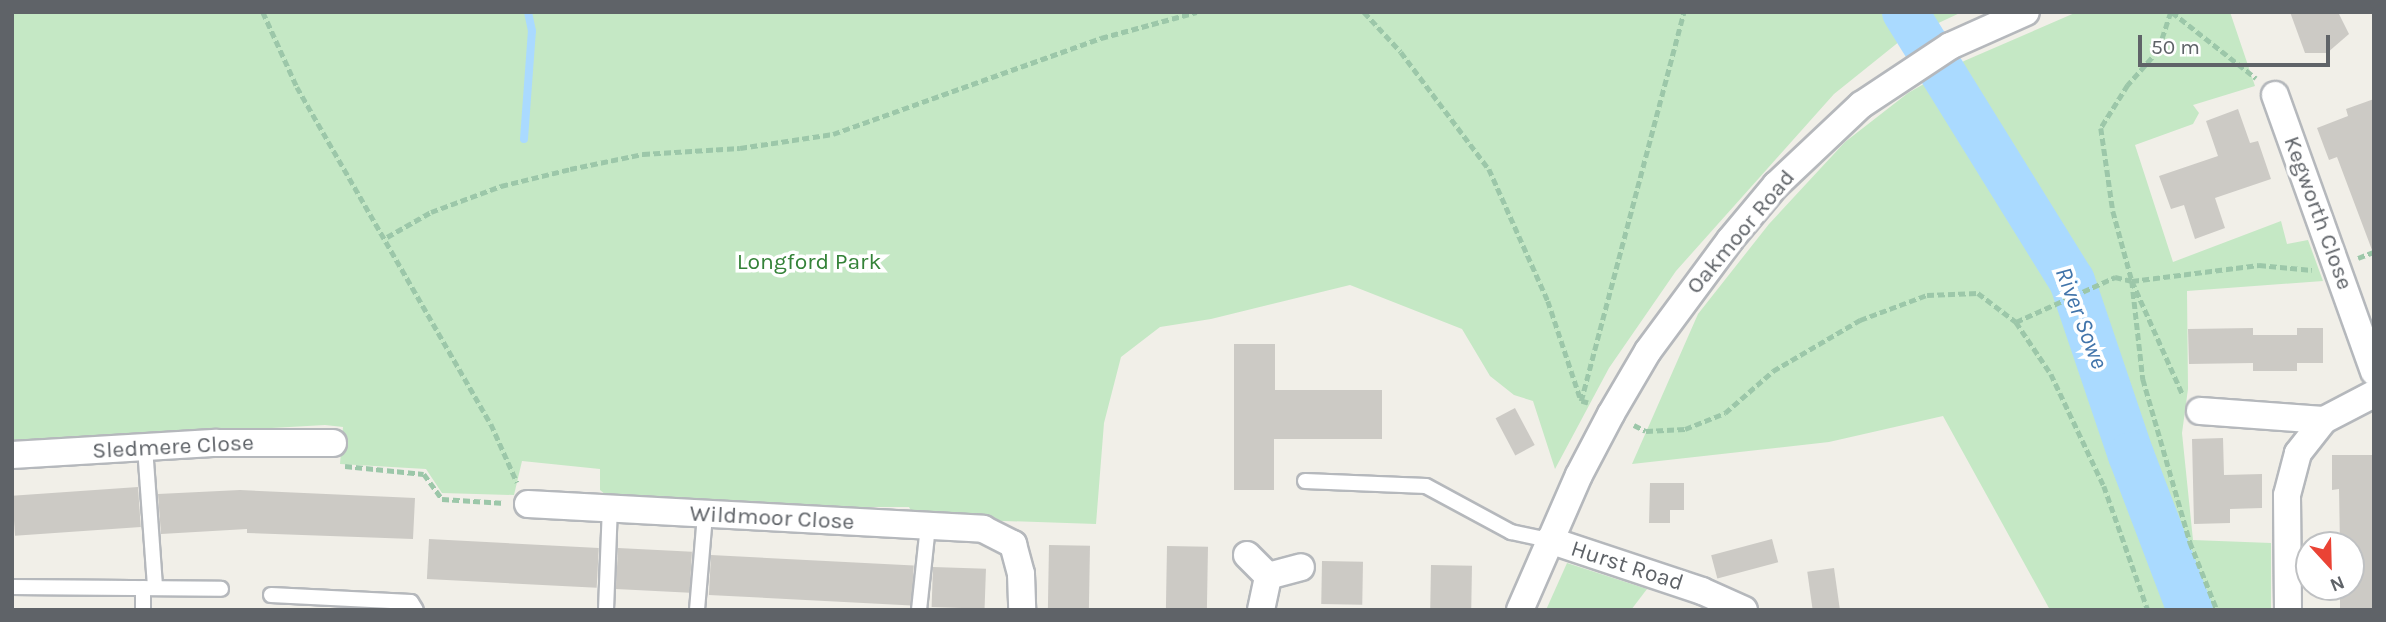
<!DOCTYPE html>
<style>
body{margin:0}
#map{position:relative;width:2386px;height:622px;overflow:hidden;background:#f1efe8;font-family:Karla,sans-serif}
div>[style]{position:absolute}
.green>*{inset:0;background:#c5e8c5}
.stream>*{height:8px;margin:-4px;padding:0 4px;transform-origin:4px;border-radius:4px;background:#aadaff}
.river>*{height:46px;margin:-23px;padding:0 23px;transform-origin:23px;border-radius:23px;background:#aadaff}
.building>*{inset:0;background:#cccac5;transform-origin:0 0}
.path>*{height:4.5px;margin-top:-2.25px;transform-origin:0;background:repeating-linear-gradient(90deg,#9cc7a9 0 7px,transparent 0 10.5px)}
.roads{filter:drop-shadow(2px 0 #b5b8bc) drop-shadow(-2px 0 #b5b8bc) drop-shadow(0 2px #b5b8bc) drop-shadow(0 -2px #b5b8bc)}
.service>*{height:14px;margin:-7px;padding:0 7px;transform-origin:7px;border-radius:7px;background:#fff}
.minor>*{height:26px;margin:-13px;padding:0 13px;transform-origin:13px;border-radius:13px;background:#fff}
span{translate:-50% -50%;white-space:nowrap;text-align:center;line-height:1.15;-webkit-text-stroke:7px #fff;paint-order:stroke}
.street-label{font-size:23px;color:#5f6368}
.park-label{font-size:23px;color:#348238}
.water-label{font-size:24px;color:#4174aa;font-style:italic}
.frame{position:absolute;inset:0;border:14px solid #5f6368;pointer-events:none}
.north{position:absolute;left:2295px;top:531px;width:70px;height:70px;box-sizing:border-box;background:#fff;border:2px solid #bfc1c3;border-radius:50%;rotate:158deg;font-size:19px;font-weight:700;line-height:28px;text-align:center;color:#5f6368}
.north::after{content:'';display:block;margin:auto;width:24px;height:32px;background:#ea4335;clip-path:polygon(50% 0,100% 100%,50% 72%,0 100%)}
.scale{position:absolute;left:2138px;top:35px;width:192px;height:32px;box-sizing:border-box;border:4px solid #5f6368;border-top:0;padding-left:9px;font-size:21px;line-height:24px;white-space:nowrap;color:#5f6368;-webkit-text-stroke:5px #fff;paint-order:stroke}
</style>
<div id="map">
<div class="green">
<div style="clip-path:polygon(12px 12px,1962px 12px,1900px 41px,1834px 94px,1676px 271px,1609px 368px,1555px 469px,1533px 401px,1514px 395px,1490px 376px,1462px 329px,1350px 285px,1211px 319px,1160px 327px,1121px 357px,1104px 423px,1096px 524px,915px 518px,909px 507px,854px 507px,848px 514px,612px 500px,600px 490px,600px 469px,522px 461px,514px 495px,442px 493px,426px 469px,340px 464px,343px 427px,325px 425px,12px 443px)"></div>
<div style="clip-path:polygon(2077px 12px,2230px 12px,2255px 86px,2193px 105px,2199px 113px,2193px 124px,2135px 145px,2173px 262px,2281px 221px,2287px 244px,2308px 240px,2323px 281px,2187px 291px,2188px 389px,2182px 433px,2193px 540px,2271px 543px,2271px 610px,2050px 610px,1943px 416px,1829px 442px,1632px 464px,1698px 314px,1769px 224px,1845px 142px,1908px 93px,1964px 61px)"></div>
<div style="clip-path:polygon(1567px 563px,1647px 589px,1631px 610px,1546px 610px)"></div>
</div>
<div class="stream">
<div style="left:524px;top:139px;width:108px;rotate:-85.8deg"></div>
<div style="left:532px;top:31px;width:19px;rotate:-102deg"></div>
</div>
<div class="river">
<div style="left:1905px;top:12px;width:317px;rotate:58.2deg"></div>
<div style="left:2072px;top:281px;width:184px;rotate:71.3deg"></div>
<div style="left:2131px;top:455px;width:166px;rotate:69.2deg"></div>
</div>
<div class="building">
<div style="clip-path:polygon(2290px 12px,2338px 12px,2349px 34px,2327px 53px,2305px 53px)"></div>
<div style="clip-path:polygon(2374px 99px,2374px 250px,2372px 250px,2337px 157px,2329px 160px,2317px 128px,2348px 116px,2346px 109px)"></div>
<div style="clip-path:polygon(2238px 109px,2250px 143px,2258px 141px,2271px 179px,2215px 198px,2225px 228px,2195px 239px,2184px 205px,2171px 209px,2159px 176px,2218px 156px,2206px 121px)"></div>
<div style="clip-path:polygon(2253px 328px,2253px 335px,2297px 335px,2297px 328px,2323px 328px,2323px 363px,2297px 363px,2297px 371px,2253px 371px,2253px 363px,2189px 364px,2188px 329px)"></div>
<div style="clip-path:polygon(1234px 344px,1275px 344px,1275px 390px,1382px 390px,1382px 439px,1274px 439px,1274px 490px,1234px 490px)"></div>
<div style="left:1515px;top:408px;width:42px;height:22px;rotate:62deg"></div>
<div style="clip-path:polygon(2223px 438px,2224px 475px,2262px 474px,2262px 508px,2230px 509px,2230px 523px,2194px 524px,2192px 439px)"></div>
<div style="clip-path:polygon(2332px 455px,2374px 455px,2374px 610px,2340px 610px,2340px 587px,2351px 587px,2351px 545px,2340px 545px,2339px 489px,2332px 490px)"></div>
<div style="clip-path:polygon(1650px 483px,1684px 483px,1684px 510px,1670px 510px,1670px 523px,1649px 523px)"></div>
<div style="left:138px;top:487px;width:40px;height:126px;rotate:86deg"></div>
<div style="clip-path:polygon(240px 490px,415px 498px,413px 539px,247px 533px,247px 529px,161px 534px,158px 494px)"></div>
<div style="left:429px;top:539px;width:170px;height:40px;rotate:3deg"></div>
<div style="left:1772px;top:539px;width:24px;height:63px;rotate:75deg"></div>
<div style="left:1049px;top:545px;width:41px;height:65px;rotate:1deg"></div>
<div style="left:1167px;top:546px;width:41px;height:64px;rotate:1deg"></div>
<div style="left:618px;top:548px;width:74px;height:41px;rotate:3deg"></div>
<div style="left:711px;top:555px;width:203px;height:40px;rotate:3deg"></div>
<div style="left:1322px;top:561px;width:41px;height:43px;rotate:1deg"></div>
<div style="left:1431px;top:565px;width:41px;height:43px;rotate:1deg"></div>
<div style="left:933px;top:567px;width:53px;height:40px;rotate:2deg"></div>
<div style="left:1834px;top:568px;width:42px;height:27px;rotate:82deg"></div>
</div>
<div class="path">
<div style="left:263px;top:12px;width:82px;rotate:65.6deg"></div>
<div style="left:297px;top:87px;width:389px;rotate:60.1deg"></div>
<div style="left:491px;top:424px;width:64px;rotate:65.9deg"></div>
<div style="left:1364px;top:12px;width:54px;rotate:47.2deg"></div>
<div style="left:1401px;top:52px;width:146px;rotate:53.1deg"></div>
<div style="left:1489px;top:169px;width:145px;rotate:65.9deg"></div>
<div style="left:1548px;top:301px;width:104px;rotate:71.6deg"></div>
<div style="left:2171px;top:12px;width:40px;rotate:108deg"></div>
<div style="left:2159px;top:50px;width:47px;rotate:131.5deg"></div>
<div style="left:2128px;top:85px;width:51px;rotate:122.1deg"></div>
<div style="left:2101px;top:128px;width:84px;rotate:81.8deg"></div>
<div style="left:2113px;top:211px;width:73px;rotate:74.8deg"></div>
<div style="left:2132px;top:281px;width:99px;rotate:83.6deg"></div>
<div style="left:2143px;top:379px;width:170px;rotate:73.9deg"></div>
<div style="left:2190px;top:542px;width:73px;rotate:68.3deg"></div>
<div style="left:2172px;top:12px;width:107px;rotate:38.2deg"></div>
<div style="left:387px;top:237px;width:51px;rotate:-29.6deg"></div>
<div style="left:431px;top:212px;width:75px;rotate:-20.4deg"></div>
<div style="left:501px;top:186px;width:71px;rotate:-13.8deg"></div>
<div style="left:570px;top:169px;width:75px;rotate:-11.6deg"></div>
<div style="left:643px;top:154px;width:97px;rotate:-3.5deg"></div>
<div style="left:740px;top:148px;width:94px;rotate:-8.6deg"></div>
<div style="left:833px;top:134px;width:285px;rotate:-19.7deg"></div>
<div style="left:1101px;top:38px;width:99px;rotate:-15.2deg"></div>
<div style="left:2358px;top:258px;width:17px;rotate:-21deg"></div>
<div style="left:2132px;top:281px;width:128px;rotate:-7.2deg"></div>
<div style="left:2259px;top:265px;width:53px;rotate:5.4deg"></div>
<div style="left:2016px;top:322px;width:109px;rotate:-24.4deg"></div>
<div style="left:2115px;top:277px;width:17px;rotate:13deg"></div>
<div style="left:2132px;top:281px;width:125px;rotate:65.9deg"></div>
<div style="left:1588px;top:403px;width:7px;rotate:-164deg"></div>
<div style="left:1581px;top:401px;width:402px;rotate:-75.2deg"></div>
<div style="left:1634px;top:425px;width:13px;rotate:27deg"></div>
<div style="left:1646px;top:431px;width:39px;rotate:-3deg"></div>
<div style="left:1685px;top:429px;width:43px;rotate:-21.8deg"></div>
<div style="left:1725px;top:413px;width:64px;rotate:-41.2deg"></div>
<div style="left:1773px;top:371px;width:101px;rotate:-30.4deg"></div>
<div style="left:1860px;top:320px;width:72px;rotate:-20.5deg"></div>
<div style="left:1927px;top:295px;width:51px;rotate:-2.2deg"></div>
<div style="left:1978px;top:293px;width:48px;rotate:37.3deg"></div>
<div style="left:2016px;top:322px;width:63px;rotate:56.1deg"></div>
<div style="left:2051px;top:374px;width:124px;rotate:64.7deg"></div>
<div style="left:2104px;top:486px;width:132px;rotate:70.5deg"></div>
<div style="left:345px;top:466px;width:79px;rotate:5.8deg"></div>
<div style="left:424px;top:474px;width:31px;rotate:54deg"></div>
<div style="left:442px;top:499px;width:63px;rotate:3.6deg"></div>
</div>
<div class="roads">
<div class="service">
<div style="left:145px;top:447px;width:141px;rotate:85.9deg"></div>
<div style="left:1305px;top:481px;width:121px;rotate:2.4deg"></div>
<div style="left:1426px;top:486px;width:97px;rotate:28.4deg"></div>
<div style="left:1511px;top:532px;width:39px;rotate:12deg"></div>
<div style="left:12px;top:587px;width:209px;rotate:0.5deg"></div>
<div style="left:271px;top:595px;width:140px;rotate:2.9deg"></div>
<div style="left:411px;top:602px;width:9px;rotate:58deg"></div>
<div style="left:143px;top:610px;width:22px;rotate:-90deg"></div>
<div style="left:606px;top:610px;width:102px;rotate:-87.8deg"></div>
<div style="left:697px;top:610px;width:96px;rotate:-85.2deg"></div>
<div style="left:919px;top:610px;width:84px;rotate:-83.9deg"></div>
</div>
<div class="minor">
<div style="left:2275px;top:95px;width:294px;rotate:70.3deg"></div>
<div style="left:2200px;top:411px;width:124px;rotate:4.2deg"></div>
<div style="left:12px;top:455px;width:205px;rotate:-3.4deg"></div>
<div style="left:217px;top:443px;width:116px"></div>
<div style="left:528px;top:504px;width:456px;rotate:3.1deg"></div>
<div style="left:983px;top:529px;width:34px;rotate:27deg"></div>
<div style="left:1013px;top:544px;width:31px;rotate:75deg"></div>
<div style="left:1021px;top:574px;width:36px;rotate:88deg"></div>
<div style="left:1549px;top:540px;width:161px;rotate:18.4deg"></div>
<div style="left:1702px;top:591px;width:46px;rotate:24.3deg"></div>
<div style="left:1247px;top:555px;width:30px;rotate:45deg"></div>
<div style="left:1268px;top:576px;width:34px;rotate:-15deg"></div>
<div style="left:1261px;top:610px;width:35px;rotate:-78deg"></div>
<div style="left:1520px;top:610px;width:147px;rotate:-66.4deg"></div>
<div style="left:1579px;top:475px;width:69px;rotate:-62.3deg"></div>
<div style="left:1611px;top:414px;width:73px;rotate:-59.6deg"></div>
<div style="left:1648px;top:351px;width:138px;rotate:-53.5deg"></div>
<div style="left:1730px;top:240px;width:72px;rotate:-50.1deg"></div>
<div style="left:1776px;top:185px;width:117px;rotate:-43.3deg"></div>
<div style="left:1861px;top:105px;width:107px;rotate:-33.5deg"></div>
<div style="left:1950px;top:46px;width:83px;rotate:-24.1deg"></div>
<div style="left:2288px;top:610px;width:115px;rotate:-90.5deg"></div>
<div style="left:2287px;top:495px;width:43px;rotate:-75.3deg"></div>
<div style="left:2298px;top:453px;width:42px;rotate:-51.8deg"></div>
<div style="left:2324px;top:420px;width:56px;rotate:-27.5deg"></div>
</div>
</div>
<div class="street-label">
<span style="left:2318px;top:213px;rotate:70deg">Kegworth Close</span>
<span style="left:1741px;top:232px;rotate:-50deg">Oakmoor Road</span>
<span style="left:173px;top:447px;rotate:-3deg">Sledmere Close</span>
<span style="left:772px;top:518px;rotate:3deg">Wildmoor Close</span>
<span style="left:1627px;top:566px;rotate:18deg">Hurst Road</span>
</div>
<div class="park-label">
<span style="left:809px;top:262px">Longford Park</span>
</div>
<div class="water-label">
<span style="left:2081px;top:318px;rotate:69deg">River Sowe</span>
</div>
<div class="frame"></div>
<div class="north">N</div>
<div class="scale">50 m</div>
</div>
